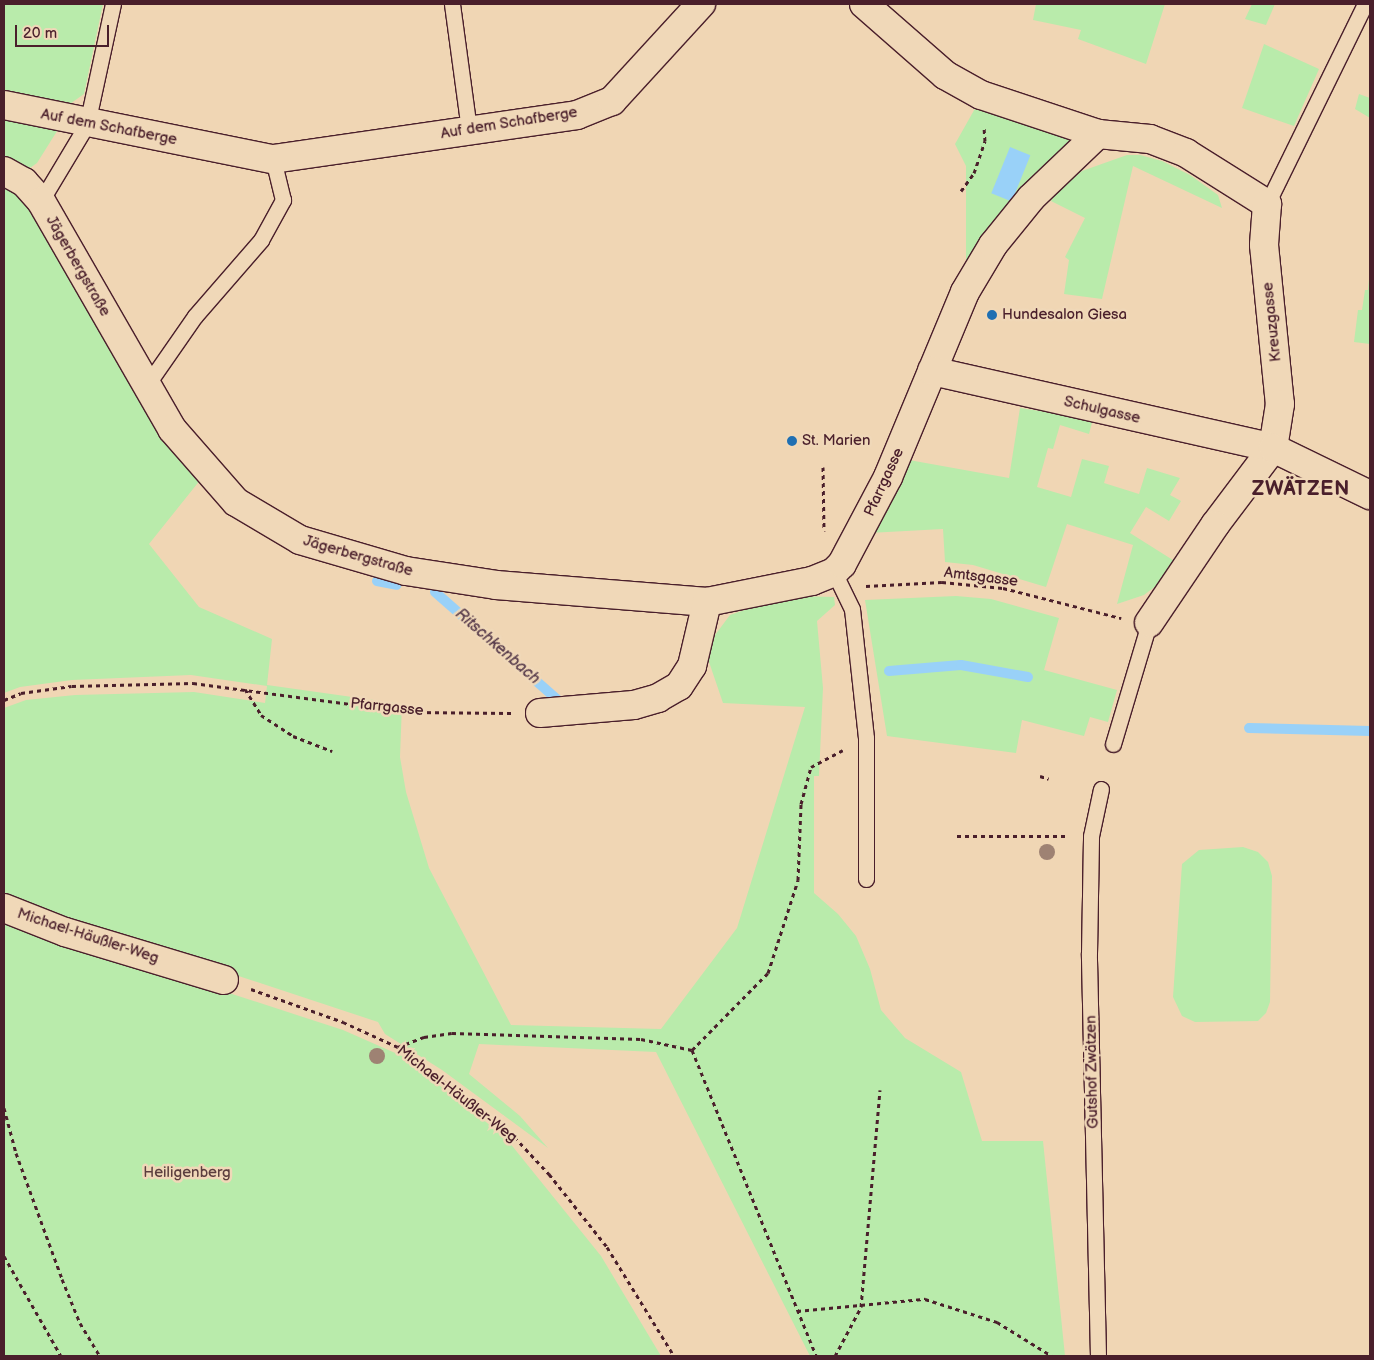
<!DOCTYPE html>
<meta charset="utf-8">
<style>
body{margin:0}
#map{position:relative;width:1374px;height:1360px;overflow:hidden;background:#f0d6b4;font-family:"Balsamiq Sans",sans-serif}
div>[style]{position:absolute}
.green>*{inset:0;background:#b9ebab}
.water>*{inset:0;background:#99d1f8;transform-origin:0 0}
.stream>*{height:10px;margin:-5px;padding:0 5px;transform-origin:5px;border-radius:5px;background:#99d1f8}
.path>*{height:3px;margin-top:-1.5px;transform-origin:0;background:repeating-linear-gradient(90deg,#4a1f2b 0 4px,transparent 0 8px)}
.roads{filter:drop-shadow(1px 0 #4a1f2b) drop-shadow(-1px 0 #4a1f2b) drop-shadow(0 1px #4a1f2b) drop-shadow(0 -1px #4a1f2b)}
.service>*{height:15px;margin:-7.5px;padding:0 7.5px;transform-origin:7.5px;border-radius:7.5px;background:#f0d8b8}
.minor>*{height:28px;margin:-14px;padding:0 14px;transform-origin:14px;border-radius:14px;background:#f0d8b8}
.trees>*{width:16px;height:16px;margin:-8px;border-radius:50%;background:#9e8273}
.dots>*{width:14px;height:14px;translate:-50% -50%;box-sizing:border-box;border:2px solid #f0d8b8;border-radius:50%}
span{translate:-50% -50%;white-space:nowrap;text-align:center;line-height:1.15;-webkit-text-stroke:5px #f0d8b8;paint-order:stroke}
.street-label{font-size:15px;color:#4a1f2b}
.poi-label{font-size:15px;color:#4a1f2b}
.left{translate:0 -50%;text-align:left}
.park-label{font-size:15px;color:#5b3e3e}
.water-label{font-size:16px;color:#563a4a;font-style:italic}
.district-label{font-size:20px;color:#4a1f2b;font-weight:700;letter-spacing:1px}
.frame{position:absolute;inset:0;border:5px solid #4a1f2b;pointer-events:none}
.scale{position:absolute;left:15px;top:25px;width:94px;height:22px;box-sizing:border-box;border:2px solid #4a1f2b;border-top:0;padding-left:6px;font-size:15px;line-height:18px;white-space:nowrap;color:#4a1f2b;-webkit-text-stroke:4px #f0d8b8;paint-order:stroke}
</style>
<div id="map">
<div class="green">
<div style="clip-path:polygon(4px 4px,103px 4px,84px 94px,67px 106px,4px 93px)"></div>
<div style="clip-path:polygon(1036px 4px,1165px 4px,1146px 64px,1078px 39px,1081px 30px,1033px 20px)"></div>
<div style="clip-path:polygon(1252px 4px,1275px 4px,1266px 25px,1245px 19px)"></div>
<div style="clip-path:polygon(1264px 44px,1319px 69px,1294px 126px,1242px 108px)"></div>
<div style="clip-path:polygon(1359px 94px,1370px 98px,1370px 118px,1355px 109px)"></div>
<div style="clip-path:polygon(977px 105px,1071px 138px,1070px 144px,966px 270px,966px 166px,955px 144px)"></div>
<div style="clip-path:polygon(4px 113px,59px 128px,37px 163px,23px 173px,4px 162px)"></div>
<div style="clip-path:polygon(1127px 155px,1140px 155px,1162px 161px,1190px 175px,1218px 195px,1222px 208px,1133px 166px,1102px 299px,1064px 294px,1069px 260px,1065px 257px,1085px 218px,1051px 201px,1058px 190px,1082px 171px)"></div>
<div style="clip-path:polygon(4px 182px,34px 212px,117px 363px,167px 444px,201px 479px,149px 544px,199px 607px,272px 639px,267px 685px,402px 704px,400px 757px,406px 792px,429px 868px,511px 1025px,661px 1029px,737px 928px,805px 707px,723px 703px,708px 659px,715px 635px,730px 615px,759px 605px,795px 596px,834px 597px,835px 605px,817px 621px,823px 688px,819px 776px,814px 776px,814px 893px,838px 914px,856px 936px,870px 969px,881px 1010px,905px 1038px,961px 1072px,982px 1141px,1043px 1141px,1065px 1356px,810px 1356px,656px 1052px,479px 1044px,469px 1074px,520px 1116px,548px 1148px,442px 1070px,385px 1034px,378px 1022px,69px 920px,4px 895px,4px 708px,26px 700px,75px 695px,194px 692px,265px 703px,267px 686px,191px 675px,72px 680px,20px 687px,4px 693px)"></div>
<div style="clip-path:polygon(1370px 268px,1370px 344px,1354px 342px,1358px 310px,1362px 310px,1365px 290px,1368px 290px)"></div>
<div style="clip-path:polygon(1020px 408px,1093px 419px,1089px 434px,1060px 425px,1053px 449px,1048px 448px,1037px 487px,1071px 497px,1082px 459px,1109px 466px,1104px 483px,1139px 494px,1147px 468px,1180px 478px,1170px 495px,1181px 501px,1169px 521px,1146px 507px,1130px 533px,1176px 562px,1165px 579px,1144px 595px,1117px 604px,1133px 545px,1067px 524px,1046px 587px,973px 565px,945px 562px,943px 529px,869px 533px,909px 460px,1009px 478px)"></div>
<div style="clip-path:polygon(956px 596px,991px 599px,1059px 618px,1044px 670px,1117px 690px,1108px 722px,1090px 717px,1084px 736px,1022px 720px,1016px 753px,887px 736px,865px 600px)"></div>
<div style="clip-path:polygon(1243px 847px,1258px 852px,1268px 862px,1272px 876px,1270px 1002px,1266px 1013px,1258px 1021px,1195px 1022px,1182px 1016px,1173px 997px,1182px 864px,1199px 850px)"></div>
<div style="clip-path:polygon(4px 920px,343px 1030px,402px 1056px,505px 1137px,601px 1256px,661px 1356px,4px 1356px)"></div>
</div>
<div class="water">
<div style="left:1010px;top:147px;width:22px;height:50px;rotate:22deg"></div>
</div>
<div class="stream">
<div style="left:377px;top:581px;width:20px;rotate:11deg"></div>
<div style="left:435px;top:592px;width:165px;rotate:41.3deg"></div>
<div style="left:889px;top:671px;width:72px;rotate:-4.8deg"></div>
<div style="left:961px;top:665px;width:68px;rotate:10.2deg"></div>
<div style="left:1249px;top:728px;width:121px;rotate:1.4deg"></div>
</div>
<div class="path">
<div style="left:961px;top:191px;width:22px;rotate:-54deg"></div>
<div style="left:974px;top:173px;width:34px;rotate:-71deg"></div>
<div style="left:985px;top:141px;width:13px;rotate:-94deg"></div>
<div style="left:823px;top:467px;width:64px;rotate:89.1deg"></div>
<div style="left:866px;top:586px;width:76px;rotate:-3deg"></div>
<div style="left:942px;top:582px;width:61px;rotate:5.6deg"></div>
<div style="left:1003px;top:588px;width:122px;rotate:14.3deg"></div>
<div style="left:245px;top:689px;width:31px;rotate:58deg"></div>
<div style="left:261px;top:715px;width:38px;rotate:33deg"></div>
<div style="left:293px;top:736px;width:42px;rotate:21deg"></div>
<div style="left:4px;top:700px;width:18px;rotate:-22deg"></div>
<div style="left:21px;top:693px;width:51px;rotate:-7.8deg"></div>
<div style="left:72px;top:686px;width:121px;rotate:-1.4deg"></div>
<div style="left:193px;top:683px;width:220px;rotate:7.6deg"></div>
<div style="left:411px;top:712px;width:101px;rotate:0.6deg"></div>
<div style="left:1040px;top:776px;width:9px;rotate:18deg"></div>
<div style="left:957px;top:836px;width:111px"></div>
<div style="left:251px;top:989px;width:98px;rotate:19.7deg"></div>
<div style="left:343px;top:1022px;width:60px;rotate:24.4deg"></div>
<div style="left:398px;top:1047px;width:139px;rotate:37.1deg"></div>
<div style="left:509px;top:1131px;width:59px;rotate:47.1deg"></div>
<div style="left:549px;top:1174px;width:93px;rotate:51.5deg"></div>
<div style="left:607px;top:1247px;width:128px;rotate:58.4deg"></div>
<div style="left:398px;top:1047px;width:28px;rotate:-21deg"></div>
<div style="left:424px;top:1037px;width:28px;rotate:-8deg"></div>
<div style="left:452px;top:1033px;width:189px;rotate:1.8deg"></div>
<div style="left:641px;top:1039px;width:52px;rotate:12.2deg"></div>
<div style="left:692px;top:1050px;width:330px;rotate:67.9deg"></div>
<div style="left:692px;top:1050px;width:108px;rotate:-45.4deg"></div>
<div style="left:768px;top:973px;width:98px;rotate:-72.1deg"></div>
<div style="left:798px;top:880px;width:76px;rotate:-87.7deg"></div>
<div style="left:801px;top:804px;width:38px;rotate:-75deg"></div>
<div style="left:811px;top:767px;width:36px;rotate:-28deg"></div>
<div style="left:4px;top:1108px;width:47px;rotate:75.1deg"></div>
<div style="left:16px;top:1153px;width:134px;rotate:69.9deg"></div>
<div style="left:62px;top:1279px;width:48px;rotate:67.8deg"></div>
<div style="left:80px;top:1323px;width:39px;rotate:59deg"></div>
<div style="left:4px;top:1256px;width:115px;rotate:60.3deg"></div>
<div style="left:797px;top:1311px;width:129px;rotate:-5.4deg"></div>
<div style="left:925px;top:1299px;width:76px;rotate:17.7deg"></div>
<div style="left:997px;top:1322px;width:65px;rotate:31.7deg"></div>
<div style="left:835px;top:1356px;width:55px;rotate:-62deg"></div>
<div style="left:861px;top:1307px;width:218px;rotate:-85deg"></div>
</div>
<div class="roads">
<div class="service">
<div style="left:452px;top:4px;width:127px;rotate:82.3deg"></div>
<div style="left:41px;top:201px;width:90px;rotate:-59.1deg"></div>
<div style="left:87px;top:124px;width:123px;rotate:-77.8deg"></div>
<div style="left:1267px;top:204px;width:223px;rotate:-63.9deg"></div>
<div style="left:147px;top:385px;width:84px;rotate:-55.2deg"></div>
<div style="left:195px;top:316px;width:101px;rotate:-49deg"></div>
<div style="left:261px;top:240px;width:46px;rotate:-61.2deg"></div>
<div style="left:283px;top:200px;width:42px;rotate:-103.7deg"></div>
<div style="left:834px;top:572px;width:41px;rotate:64.1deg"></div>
<div style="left:852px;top:609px;width:130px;rotate:83.8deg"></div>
<div style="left:866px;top:738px;width:141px;rotate:90deg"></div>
<div style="left:1113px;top:744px;width:126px;rotate:-73.4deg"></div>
<div style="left:1098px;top:1356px;width:403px;rotate:-91.3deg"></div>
<div style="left:1089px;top:953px;width:117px;rotate:-89deg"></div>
<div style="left:1091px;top:836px;width:48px;rotate:-78deg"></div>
</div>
<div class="minor">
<div style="left:864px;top:4px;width:108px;rotate:41.2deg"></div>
<div style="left:945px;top:75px;width:41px;rotate:29.1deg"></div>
<div style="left:981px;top:95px;width:123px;rotate:18.4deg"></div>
<div style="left:1098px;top:134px;width:52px;rotate:5.5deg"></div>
<div style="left:1150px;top:139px;width:39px;rotate:21deg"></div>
<div style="left:1186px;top:153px;width:96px;rotate:32.2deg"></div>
<div style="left:1267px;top:204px;width:41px;rotate:94.2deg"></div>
<div style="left:1264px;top:245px;width:160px;rotate:84.3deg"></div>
<div style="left:1280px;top:404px;width:45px;rotate:99deg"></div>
<div style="left:1273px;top:448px;width:96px;rotate:127deg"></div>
<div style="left:1215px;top:525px;width:118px;rotate:124deg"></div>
<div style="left:4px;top:105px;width:274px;rotate:11.4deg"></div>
<div style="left:273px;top:159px;width:307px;rotate:-8.2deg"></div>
<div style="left:577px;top:115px;width:38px;rotate:-22deg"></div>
<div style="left:612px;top:101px;width:132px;rotate:-47.5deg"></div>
<div style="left:4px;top:171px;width:23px;rotate:29deg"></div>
<div style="left:24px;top:182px;width:25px;rotate:48deg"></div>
<div style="left:41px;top:201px;width:263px;rotate:60.1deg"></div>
<div style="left:172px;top:429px;width:97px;rotate:48.8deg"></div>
<div style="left:236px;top:502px;width:74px;rotate:30.7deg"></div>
<div style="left:300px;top:540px;width:110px;rotate:16.3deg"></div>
<div style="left:406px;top:571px;width:91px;rotate:8.8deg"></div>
<div style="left:496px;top:585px;width:212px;rotate:4.6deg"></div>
<div style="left:707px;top:602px;width:107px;rotate:-11.3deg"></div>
<div style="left:812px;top:581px;width:24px;rotate:-22deg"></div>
<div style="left:834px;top:572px;width:11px;rotate:-45deg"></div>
<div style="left:842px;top:564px;width:98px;rotate:-62.1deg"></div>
<div style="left:888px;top:477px;width:200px;rotate:-67.4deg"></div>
<div style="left:965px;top:292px;width:55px;rotate:-59.2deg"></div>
<div style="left:993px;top:245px;width:60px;rotate:-51deg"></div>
<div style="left:1031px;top:198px;width:93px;rotate:-43.7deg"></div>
<div style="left:932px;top:371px;width:350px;rotate:12.7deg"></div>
<div style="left:1273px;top:448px;width:108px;rotate:25.9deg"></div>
<div style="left:540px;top:713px;width:94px;rotate:-4.9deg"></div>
<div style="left:634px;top:705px;width:25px;rotate:-16deg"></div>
<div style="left:658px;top:698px;width:24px;rotate:-30deg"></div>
<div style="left:679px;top:686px;width:24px;rotate:-57deg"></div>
<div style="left:692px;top:666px;width:66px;rotate:-76.8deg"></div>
<div style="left:4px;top:908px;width:66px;rotate:21.5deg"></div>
<div style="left:65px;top:932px;width:166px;rotate:16.8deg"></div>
</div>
</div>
<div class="trees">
<div style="left:1047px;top:852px"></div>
<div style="left:377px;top:1056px"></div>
</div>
<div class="dots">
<div style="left:992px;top:315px;background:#1f6fb2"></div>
<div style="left:792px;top:441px;background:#1f6fb2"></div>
</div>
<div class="street-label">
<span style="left:509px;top:123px;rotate:-9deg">Auf dem Schafberge</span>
<span style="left:109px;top:127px;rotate:11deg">Auf dem Schafberge</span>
<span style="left:78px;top:266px;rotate:60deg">Jägerbergstraße</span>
<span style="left:1272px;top:322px;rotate:-96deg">Kreuzgasse</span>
<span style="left:1102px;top:410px;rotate:13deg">Schulgasse</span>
<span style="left:884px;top:482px;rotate:-65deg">Pfarrgasse</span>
<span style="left:358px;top:556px;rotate:16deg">Jägerbergstraße</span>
<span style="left:981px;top:577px;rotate:7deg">Amtsgasse</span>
<span style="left:387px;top:707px;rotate:6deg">Pfarrgasse</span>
<span style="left:88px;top:936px;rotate:18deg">Michael-Häußler-Weg</span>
<span style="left:1092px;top:1072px;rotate:-91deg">Gutshof Zwätzen</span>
<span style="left:457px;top:1094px;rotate:38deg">Michael-Häußler-Weg</span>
</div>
<div class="poi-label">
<span class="left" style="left:1002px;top:315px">Hundesalon Giesa</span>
<span class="left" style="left:802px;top:441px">St. Marien</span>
</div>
<div class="park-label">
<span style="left:187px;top:1173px">Heiligenberg</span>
</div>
<div class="water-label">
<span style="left:497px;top:647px;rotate:41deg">Ritschkenbach</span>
</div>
<div class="district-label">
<span style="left:1301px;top:489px">ZWÄTZEN</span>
</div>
<div class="frame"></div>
<div class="scale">20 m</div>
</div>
